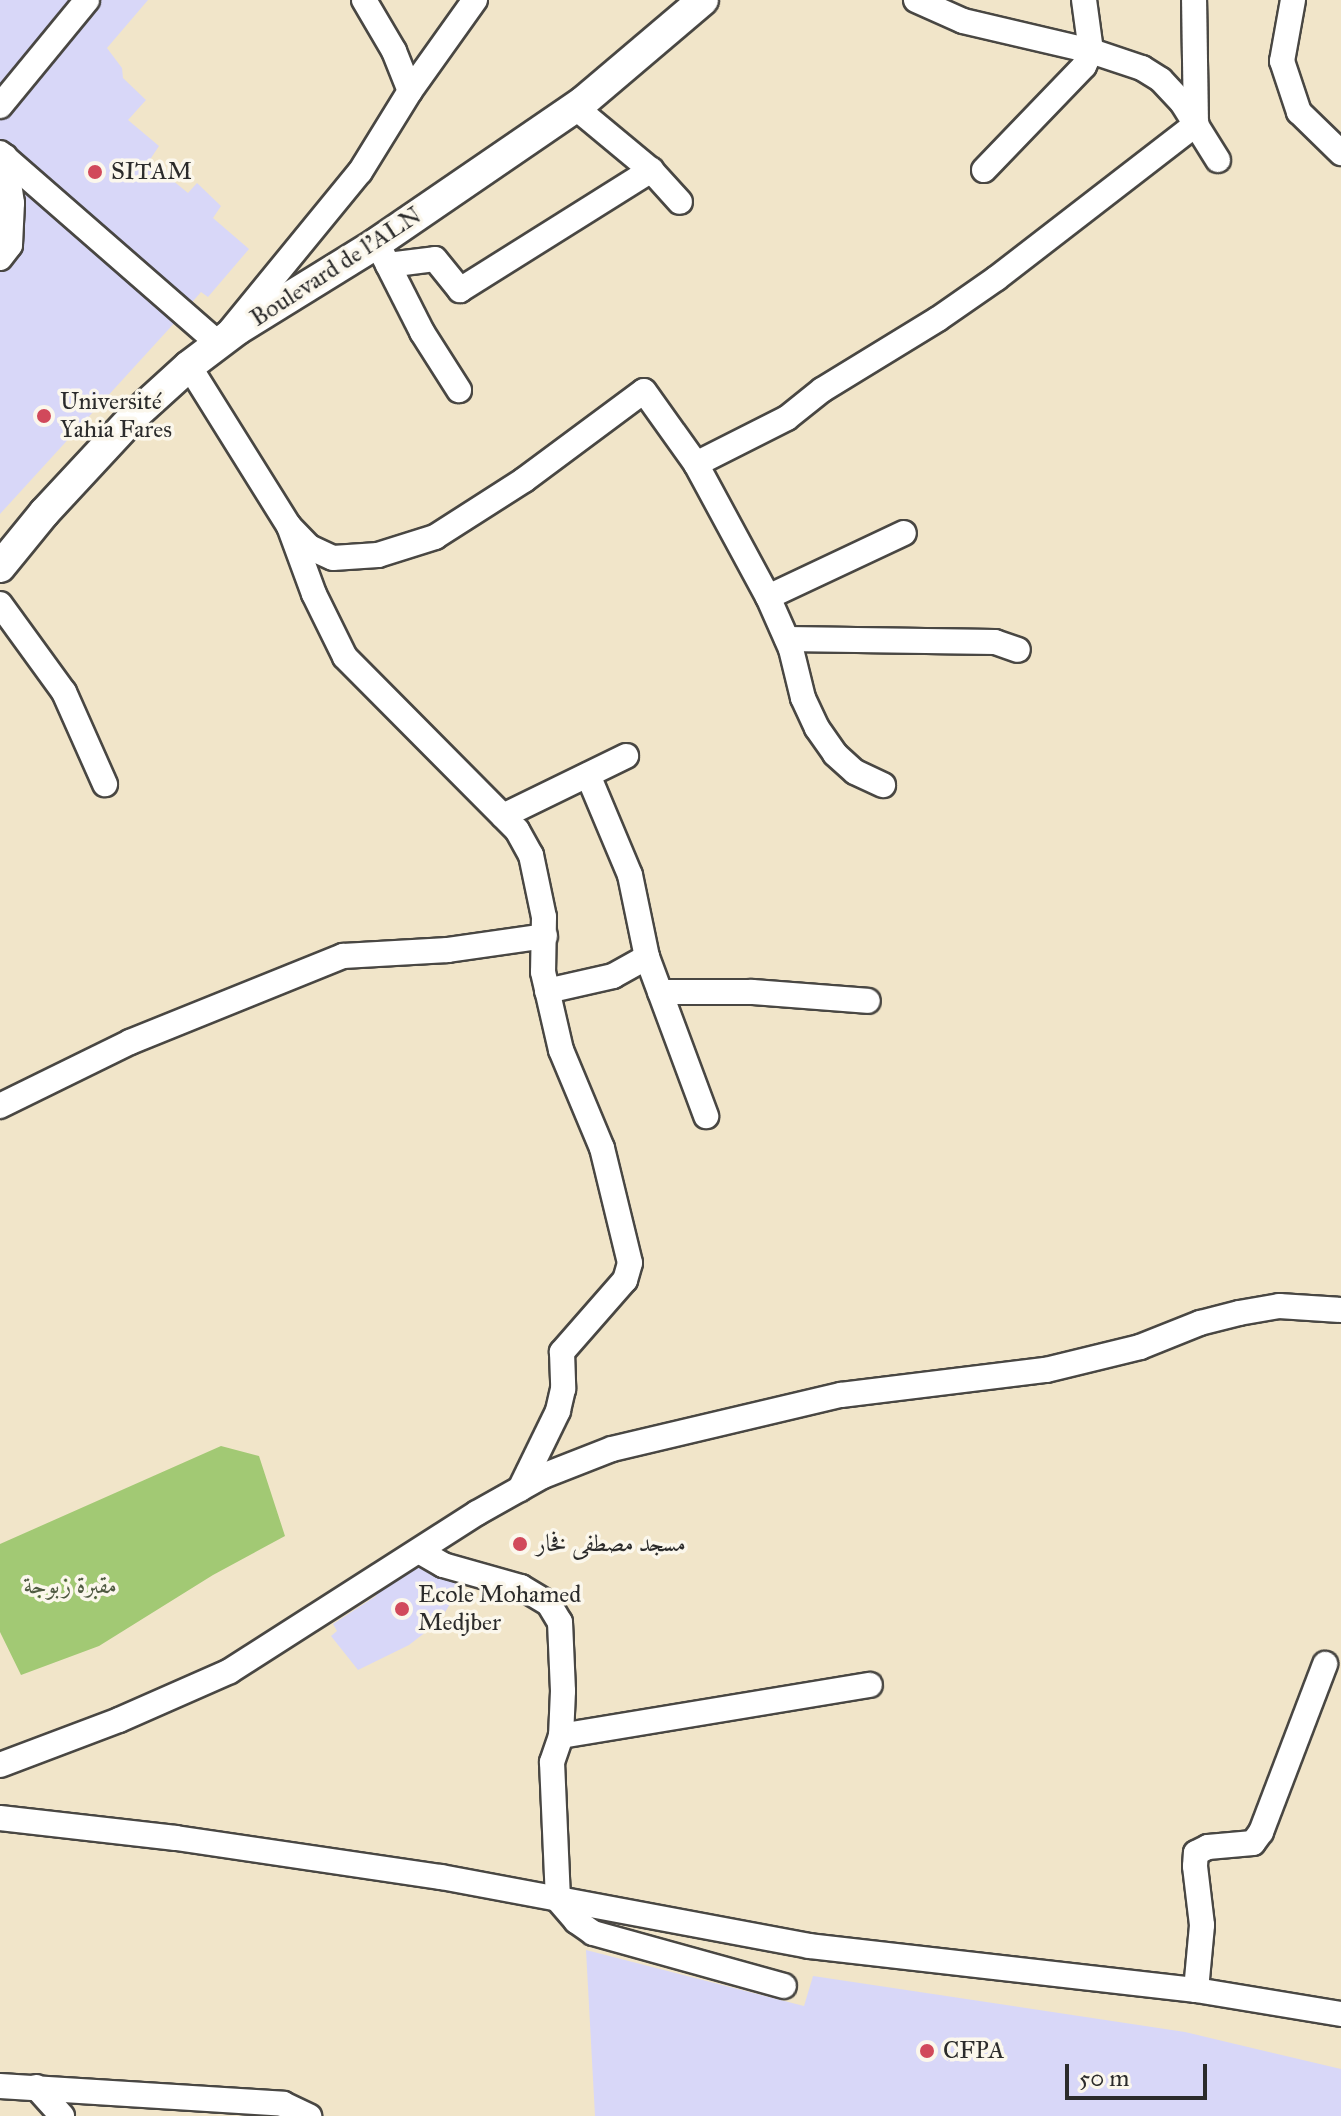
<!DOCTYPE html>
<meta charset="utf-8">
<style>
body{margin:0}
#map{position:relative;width:1341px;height:2116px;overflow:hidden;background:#f1e5c9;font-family:"IM FELL Great Primer",Amiri,serif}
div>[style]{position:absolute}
.built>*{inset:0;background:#d8d7f8}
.green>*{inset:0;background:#a2c974}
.roads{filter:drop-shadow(2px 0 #494743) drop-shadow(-2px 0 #494743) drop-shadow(0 2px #494743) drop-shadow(0 -2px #494743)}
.minor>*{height:24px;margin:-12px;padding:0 12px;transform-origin:12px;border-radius:12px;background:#fff}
.major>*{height:30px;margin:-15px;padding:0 15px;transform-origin:15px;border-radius:15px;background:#fff}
.dots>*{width:22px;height:22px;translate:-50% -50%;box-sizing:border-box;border:4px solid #fbf7ec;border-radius:50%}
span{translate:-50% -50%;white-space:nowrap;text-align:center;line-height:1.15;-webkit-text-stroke:7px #fbf7ec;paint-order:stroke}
.poi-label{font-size:24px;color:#2b2b2b}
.left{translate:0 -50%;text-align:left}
.street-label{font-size:24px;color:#2b2b2b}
.park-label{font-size:24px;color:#4f5a41}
.scale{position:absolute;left:1065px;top:2064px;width:142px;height:36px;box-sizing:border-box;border:4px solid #2b2b2b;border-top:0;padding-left:10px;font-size:24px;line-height:28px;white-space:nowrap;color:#2b2b2b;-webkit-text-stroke:6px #fbf7ec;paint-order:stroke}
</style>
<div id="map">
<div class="built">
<div style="clip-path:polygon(0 0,148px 0,107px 48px,122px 68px,123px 78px,146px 100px,128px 120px,159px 146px,149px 161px,188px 193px,197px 183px,221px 206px,213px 218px,249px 249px,208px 297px,201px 292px,187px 308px,0 147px)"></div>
<div style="clip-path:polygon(0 156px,178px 319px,0 514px)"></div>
<div style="clip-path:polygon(424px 1565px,463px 1586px,466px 1595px,454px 1597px,440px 1621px,409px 1645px,358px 1670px,331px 1636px,337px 1631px,333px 1624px,376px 1596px,377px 1589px)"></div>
<div style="clip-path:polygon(586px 1950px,804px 2006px,813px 1976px,1185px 2032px,1341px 2069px,1341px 2116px,595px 2116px)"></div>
</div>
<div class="green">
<div style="clip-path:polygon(221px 1446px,259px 1456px,285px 1536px,213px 1575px,99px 1646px,21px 1675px,0 1632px,0 1544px)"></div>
</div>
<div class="roads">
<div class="minor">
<div style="left:364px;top:0;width:59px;rotate:59.5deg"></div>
<div style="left:394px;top:51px;width:43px;rotate:68.2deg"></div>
<div style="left:916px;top:0;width:51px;rotate:24.1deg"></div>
<div style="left:963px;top:21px;width:131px;rotate:13.2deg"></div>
<div style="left:1091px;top:51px;width:54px;rotate:18.4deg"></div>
<div style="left:1142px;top:68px;width:22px;rotate:32deg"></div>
<div style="left:1161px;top:80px;width:33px;rotate:47deg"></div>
<div style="left:1183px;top:104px;width:66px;rotate:58deg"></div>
<div style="left:1293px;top:0;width:62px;rotate:100.2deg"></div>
<div style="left:1282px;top:61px;width:54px;rotate:71.6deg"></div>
<div style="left:1299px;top:112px;width:59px;rotate:44.3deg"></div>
<div style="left:0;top:106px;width:137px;rotate:-50.6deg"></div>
<div style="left:575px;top:107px;width:99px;rotate:39.7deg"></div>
<div style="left:651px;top:170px;width:43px;rotate:47.8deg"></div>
<div style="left:0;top:153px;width:291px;rotate:41.1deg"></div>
<div style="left:219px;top:344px;width:222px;rotate:-50.7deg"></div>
<div style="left:360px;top:172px;width:95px;rotate:-58.3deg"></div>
<div style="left:410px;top:91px;width:112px;rotate:-54.5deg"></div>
<div style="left:984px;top:170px;width:144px;rotate:-46.1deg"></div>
<div style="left:1084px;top:66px;width:17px;rotate:-65deg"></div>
<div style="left:1091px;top:51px;width:51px;rotate:-97.8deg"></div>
<div style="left:382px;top:253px;width:89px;rotate:63.1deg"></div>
<div style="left:422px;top:332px;width:69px;rotate:57.5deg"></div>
<div style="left:0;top:258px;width:16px;rotate:-52deg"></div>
<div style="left:10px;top:245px;width:42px;rotate:-87.3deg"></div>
<div style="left:12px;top:203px;width:47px;rotate:-98.7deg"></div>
<div style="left:388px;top:265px;width:47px;rotate:-7.3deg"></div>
<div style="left:435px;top:259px;width:40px;rotate:51deg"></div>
<div style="left:460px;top:290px;width:226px;rotate:-32.1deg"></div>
<div style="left:189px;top:366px;width:189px;rotate:58deg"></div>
<div style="left:289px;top:526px;width:29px;rotate:46deg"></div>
<div style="left:309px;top:547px;width:26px;rotate:25deg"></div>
<div style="left:333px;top:558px;width:45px;rotate:-3.8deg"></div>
<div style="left:378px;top:555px;width:60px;rotate:-17.5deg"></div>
<div style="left:435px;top:537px;width:106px;rotate:-32.6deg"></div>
<div style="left:524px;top:480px;width:149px;rotate:-36.6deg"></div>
<div style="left:644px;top:391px;width:90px;rotate:54.5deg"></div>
<div style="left:696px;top:464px;width:151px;rotate:61.6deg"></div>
<div style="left:768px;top:597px;width:57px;rotate:66.1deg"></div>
<div style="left:791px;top:649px;width:50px;rotate:76.2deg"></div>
<div style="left:803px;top:698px;width:33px;rotate:65deg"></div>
<div style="left:817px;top:728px;width:32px;rotate:55deg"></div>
<div style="left:835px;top:754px;width:27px;rotate:42deg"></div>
<div style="left:855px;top:772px;width:31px;rotate:25deg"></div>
<div style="left:696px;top:464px;width:102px;rotate:-26.8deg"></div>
<div style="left:787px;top:418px;width:45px;rotate:-38.7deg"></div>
<div style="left:822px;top:390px;width:136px;rotate:-31.5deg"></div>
<div style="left:938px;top:319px;width:72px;rotate:-34.8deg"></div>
<div style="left:997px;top:278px;width:252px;rotate:-37.7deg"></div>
<div style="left:1196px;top:124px;width:124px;rotate:-90.9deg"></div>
<div style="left:289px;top:526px;width:72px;rotate:69.8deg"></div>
<div style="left:314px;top:594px;width:70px;rotate:63.8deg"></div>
<div style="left:345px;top:657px;width:244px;rotate:45.2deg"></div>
<div style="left:517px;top:830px;width:29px;rotate:61deg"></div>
<div style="left:531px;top:855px;width:63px;rotate:78.2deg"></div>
<div style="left:544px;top:917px;width:55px;rotate:91deg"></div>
<div style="left:543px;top:972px;width:80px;rotate:77deg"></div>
<div style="left:561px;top:1050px;width:106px;rotate:67.3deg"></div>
<div style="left:602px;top:1148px;width:118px;rotate:76.3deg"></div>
<div style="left:630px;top:1263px;width:18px;rotate:106deg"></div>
<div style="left:625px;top:1280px;width:96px;rotate:131.2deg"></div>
<div style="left:562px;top:1352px;width:37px;rotate:88deg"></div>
<div style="left:563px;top:1389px;width:23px;rotate:103deg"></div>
<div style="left:558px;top:1411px;width:87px;rotate:116deg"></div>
<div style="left:768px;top:597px;width:150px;rotate:-25.2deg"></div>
<div style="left:0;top:604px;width:109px;rotate:54deg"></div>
<div style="left:64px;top:692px;width:101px;rotate:66deg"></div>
<div style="left:787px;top:639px;width:208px;rotate:0.8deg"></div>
<div style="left:995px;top:642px;width:24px;rotate:19deg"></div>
<div style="left:588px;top:775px;width:108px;rotate:67.2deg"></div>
<div style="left:630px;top:875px;width:84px;rotate:78.3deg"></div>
<div style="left:647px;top:957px;width:170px;rotate:69.6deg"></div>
<div style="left:503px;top:816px;width:137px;rotate:-26deg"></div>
<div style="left:547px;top:991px;width:68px;rotate:-12.8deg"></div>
<div style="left:613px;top:976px;width:39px;rotate:-29deg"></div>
<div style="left:660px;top:992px;width:92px"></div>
<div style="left:752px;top:992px;width:116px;rotate:4.4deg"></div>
<div style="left:0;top:1106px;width:145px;rotate:-26.2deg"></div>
<div style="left:130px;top:1042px;width:230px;rotate:-22deg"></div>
<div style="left:343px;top:956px;width:105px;rotate:-3.3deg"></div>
<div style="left:448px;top:950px;width:98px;rotate:-8.2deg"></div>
<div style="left:419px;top:1551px;width:28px;rotate:30deg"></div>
<div style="left:443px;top:1565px;width:81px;rotate:15.8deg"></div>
<div style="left:521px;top:1587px;width:33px;rotate:31deg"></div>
<div style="left:549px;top:1604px;width:21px;rotate:59deg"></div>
<div style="left:560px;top:1622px;width:69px;rotate:87.5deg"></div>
<div style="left:563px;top:1691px;width:45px;rotate:92.5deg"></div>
<div style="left:561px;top:1736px;width:28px;rotate:109deg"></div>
<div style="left:552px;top:1762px;width:138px;rotate:87.5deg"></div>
<div style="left:558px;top:1900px;width:28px;rotate:49deg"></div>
<div style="left:576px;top:1921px;width:21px;rotate:35deg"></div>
<div style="left:593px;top:1933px;width:198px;rotate:15.5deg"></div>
<div style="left:561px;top:1736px;width:313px;rotate:-9.4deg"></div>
<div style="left:0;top:1765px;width:127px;rotate:-20.7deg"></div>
<div style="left:119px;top:1720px;width:121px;rotate:-23.8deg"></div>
<div style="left:230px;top:1671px;width:293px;rotate:-32.6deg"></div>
<div style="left:477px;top:1513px;width:76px;rotate:-29.3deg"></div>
<div style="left:543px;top:1476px;width:74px;rotate:-21.4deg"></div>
<div style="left:612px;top:1449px;width:235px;rotate:-13.3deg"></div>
<div style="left:841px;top:1395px;width:207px;rotate:-7deg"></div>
<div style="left:1046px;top:1370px;width:97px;rotate:-13.7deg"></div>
<div style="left:1140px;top:1347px;width:65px;rotate:-21.8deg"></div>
<div style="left:1200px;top:1323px;width:40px;rotate:-14.4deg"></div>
<div style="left:1239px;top:1313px;width:41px;rotate:-9.9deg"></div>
<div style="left:1279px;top:1306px;width:62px;rotate:3.7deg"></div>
<div style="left:0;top:1818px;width:177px;rotate:6.5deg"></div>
<div style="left:176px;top:1838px;width:268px;rotate:8.4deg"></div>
<div style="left:441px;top:1877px;width:374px;rotate:10.6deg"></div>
<div style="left:809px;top:1946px;width:389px;rotate:6.5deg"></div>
<div style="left:1196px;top:1990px;width:147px;rotate:9.4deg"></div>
<div style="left:1196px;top:1990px;width:65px;rotate:-84.7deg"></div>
<div style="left:1202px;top:1925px;width:59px;rotate:-96.8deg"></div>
<div style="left:1195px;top:1866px;width:13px;rotate:-86deg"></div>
<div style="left:1196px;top:1853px;width:13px;rotate:-27deg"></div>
<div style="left:1208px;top:1847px;width:45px;rotate:-5.1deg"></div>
<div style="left:1253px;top:1843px;width:14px;rotate:-54deg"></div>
<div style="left:1261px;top:1832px;width:180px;rotate:-69.1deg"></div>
<div style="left:0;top:2086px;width:284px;rotate:3.6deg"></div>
<div style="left:283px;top:2104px;width:29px;rotate:25deg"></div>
<div style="left:36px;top:2087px;width:39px;rotate:48deg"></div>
</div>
<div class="major">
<div style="left:0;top:567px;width:70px;rotate:-50.8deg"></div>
<div style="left:44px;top:513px;width:134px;rotate:-47.1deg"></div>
<div style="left:135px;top:415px;width:73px;rotate:-42.2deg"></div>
<div style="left:189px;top:366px;width:61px;rotate:-37.1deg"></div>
<div style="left:238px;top:329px;width:163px;rotate:-31.7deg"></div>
<div style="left:377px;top:243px;width:251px;rotate:-34.4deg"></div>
<div style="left:584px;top:101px;width:156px;rotate:-40.3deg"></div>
</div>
</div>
<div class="dots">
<div style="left:95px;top:172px;background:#d1495b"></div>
<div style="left:44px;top:416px;background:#d1495b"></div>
<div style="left:520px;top:1544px;background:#d1495b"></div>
<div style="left:402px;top:1609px;background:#d1495b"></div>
<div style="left:927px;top:2051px;background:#d1495b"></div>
</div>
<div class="poi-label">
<span class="left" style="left:111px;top:172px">SITAM</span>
<span class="left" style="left:60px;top:416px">Université<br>Yahia Fares</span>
<span class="left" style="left:536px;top:1544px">مسجد مصطفى فخار</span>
<span class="left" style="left:418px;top:1609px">Ecole Mohamed<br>Medjber</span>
<span class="left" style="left:943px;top:2051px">CFPA</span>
</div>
<div class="street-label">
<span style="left:336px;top:267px;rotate:-33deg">Boulevard de l'ALN</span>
</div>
<div class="park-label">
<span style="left:70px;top:1586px">مقبرة زبوجة</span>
</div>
<div class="scale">50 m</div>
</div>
